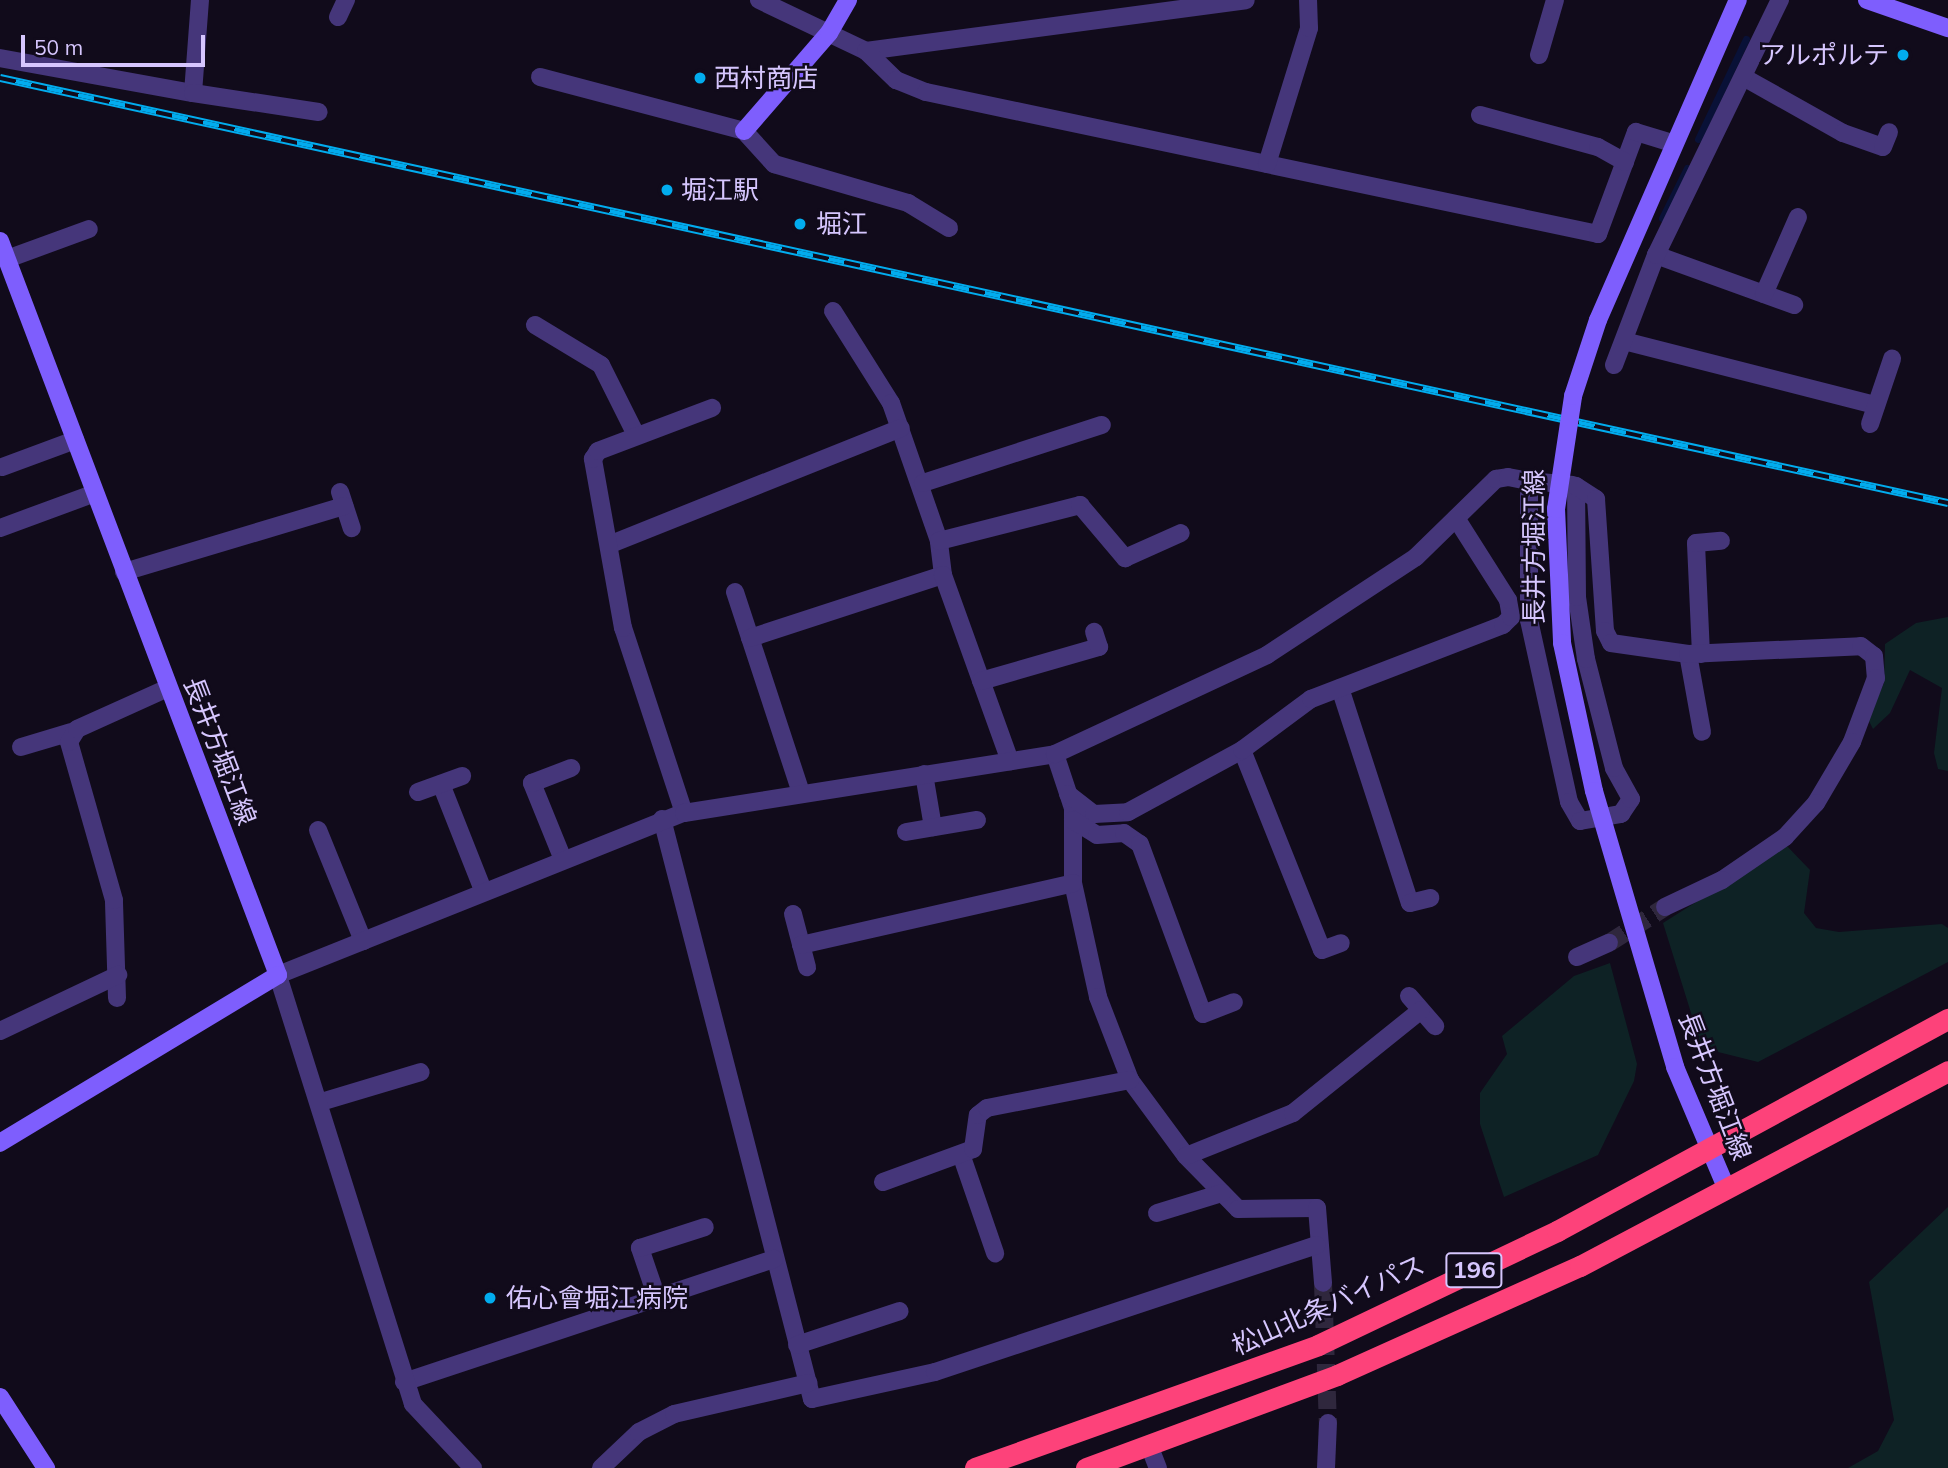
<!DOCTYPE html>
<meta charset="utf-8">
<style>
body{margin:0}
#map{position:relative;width:1948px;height:1468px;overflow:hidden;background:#110b1b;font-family:Mulish,"Noto Sans JP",sans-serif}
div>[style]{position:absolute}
.green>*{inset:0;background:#0e2225}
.stream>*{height:7px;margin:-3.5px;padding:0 3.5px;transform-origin:3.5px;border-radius:3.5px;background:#091137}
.street-tunnel>*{height:18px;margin-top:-9px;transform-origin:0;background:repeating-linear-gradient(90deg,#2f273d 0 18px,transparent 0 27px)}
.street>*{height:18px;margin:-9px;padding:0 9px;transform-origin:9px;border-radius:9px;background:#45367a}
.secondary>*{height:18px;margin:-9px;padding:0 9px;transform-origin:9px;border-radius:9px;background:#7e5efd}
.highway>*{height:21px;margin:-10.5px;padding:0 10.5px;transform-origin:10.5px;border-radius:10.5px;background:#fd427a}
.rail>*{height:8px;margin-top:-4px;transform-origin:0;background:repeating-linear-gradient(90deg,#110b1b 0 16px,#02acee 0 32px);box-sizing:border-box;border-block:2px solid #02acee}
.secondary-bridge>*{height:18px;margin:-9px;padding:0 9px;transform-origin:9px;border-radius:9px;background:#7e5efd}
.dots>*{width:19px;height:19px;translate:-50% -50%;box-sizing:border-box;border:4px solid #110b1b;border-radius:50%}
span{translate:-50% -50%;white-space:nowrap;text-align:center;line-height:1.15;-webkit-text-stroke:5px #110b1b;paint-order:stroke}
.shield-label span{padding:2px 5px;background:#110b1b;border:2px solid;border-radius:5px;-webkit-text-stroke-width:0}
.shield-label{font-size:24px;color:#d6c6fe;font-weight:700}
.poi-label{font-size:26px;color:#d6c6fe}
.right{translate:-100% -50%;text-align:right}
.left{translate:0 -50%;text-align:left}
.street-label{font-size:26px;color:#d6c6fe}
.scale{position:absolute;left:21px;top:35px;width:184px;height:32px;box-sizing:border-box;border:4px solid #d6c6fe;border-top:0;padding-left:9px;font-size:21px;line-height:24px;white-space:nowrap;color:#d6c6fe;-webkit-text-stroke:5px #110b1b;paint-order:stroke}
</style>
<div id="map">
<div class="green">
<div style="clip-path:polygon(1948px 617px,1948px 771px,1938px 769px,1934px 753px,1942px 688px,1910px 670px,1890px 713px,1873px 729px,1868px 719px,1884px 683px,1885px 644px,1916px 623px)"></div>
<div style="clip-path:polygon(1786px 845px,1810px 870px,1804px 913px,1816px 928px,1839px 932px,1942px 924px,1948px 928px,1948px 962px,1758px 1062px,1702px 1048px,1663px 923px)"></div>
<div style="clip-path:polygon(1610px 963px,1637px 1064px,1634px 1081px,1598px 1155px,1504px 1197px,1480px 1124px,1480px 1093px,1507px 1054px,1502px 1036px,1574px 976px)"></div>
<div style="clip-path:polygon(1948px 1207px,1948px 1468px,1848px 1468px,1878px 1451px,1894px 1420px,1869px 1282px)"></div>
</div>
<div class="stream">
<div style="left:1698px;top:139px;width:111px;rotate:-64.4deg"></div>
<div style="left:1662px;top:218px;width:56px;rotate:-63.4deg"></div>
</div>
<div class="street-tunnel">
<div style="left:1609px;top:943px;width:67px;rotate:-32.7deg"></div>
<div style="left:1323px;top:1283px;width:140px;rotate:88deg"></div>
</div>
<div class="street">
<div style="left:759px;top:0;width:119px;rotate:25.5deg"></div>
<div style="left:866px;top:51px;width:383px;rotate:-7.6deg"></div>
<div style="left:338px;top:17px;width:19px;rotate:-65deg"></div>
<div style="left:866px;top:51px;width:42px;rotate:44deg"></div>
<div style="left:896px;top:80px;width:32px;rotate:22deg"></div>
<div style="left:926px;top:92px;width:687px;rotate:11.93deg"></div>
<div style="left:1598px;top:234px;width:109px;rotate:-69.6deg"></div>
<div style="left:1636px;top:132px;width:39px;rotate:17deg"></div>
<div style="left:1539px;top:55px;width:57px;rotate:-73.8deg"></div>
<div style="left:0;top:58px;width:196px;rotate:10.3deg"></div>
<div style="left:193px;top:93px;width:93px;rotate:-85.7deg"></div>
<div style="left:540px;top:77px;width:211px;rotate:14.8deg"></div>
<div style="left:744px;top:131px;width:45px;rotate:47.7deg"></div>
<div style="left:774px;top:164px;width:140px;rotate:16.2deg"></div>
<div style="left:908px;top:203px;width:48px;rotate:31.4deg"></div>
<div style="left:1745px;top:78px;width:112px;rotate:29.3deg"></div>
<div style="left:1843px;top:133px;width:42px;rotate:19.3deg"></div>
<div style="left:1883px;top:147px;width:16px;rotate:-68deg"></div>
<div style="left:193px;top:93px;width:127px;rotate:8.6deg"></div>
<div style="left:1480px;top:115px;width:122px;rotate:15.2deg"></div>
<div style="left:1598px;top:147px;width:31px;rotate:29deg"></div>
<div style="left:1267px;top:164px;width:142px;rotate:-72.8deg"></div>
<div style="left:1309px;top:28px;width:28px;rotate:-92deg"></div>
<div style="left:1656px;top:255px;width:147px;rotate:19.9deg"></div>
<div style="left:7px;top:259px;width:87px;rotate:-20.1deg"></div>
<div style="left:1764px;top:294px;width:84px;rotate:-66.2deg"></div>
<div style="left:833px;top:311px;width:109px;rotate:57.8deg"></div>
<div style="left:891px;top:403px;width:146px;rotate:70.8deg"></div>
<div style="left:535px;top:325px;width:77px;rotate:31.2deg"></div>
<div style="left:601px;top:365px;width:78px;rotate:63.4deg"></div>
<div style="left:1624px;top:341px;width:260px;rotate:14.3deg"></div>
<div style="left:1614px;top:365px;width:118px;rotate:-69.1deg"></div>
<div style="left:1656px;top:255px;width:284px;rotate:-64.1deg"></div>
<div style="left:1870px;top:424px;width:69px;rotate:-71.3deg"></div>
<div style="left:2px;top:467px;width:78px;rotate:-20.3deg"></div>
<div style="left:1529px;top:481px;width:44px;rotate:5.2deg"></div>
<div style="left:923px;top:483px;width:188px;rotate:-18deg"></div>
<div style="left:340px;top:492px;width:38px;rotate:72deg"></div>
<div style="left:0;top:528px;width:101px;rotate:-20.2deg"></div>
<div style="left:611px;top:544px;width:312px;rotate:-21.8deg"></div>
<div style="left:124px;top:572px;width:230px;rotate:-16.7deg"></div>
<div style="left:943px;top:575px;width:34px;rotate:-97deg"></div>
<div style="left:939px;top:541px;width:146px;rotate:-14.3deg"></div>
<div style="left:1080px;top:505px;width:70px;rotate:49.7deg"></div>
<div style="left:1125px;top:558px;width:61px;rotate:-24.1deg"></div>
<div style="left:735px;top:592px;width:212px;rotate:71.8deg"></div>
<div style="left:750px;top:638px;width:203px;rotate:-18.1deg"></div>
<div style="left:943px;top:575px;width:198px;rotate:70.2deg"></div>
<div style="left:1688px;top:654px;width:79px;rotate:79.8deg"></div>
<div style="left:1701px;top:654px;width:111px;rotate:-92.6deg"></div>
<div style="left:1696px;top:543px;width:25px;rotate:-5deg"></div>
<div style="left:981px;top:681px;width:123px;rotate:-16.1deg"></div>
<div style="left:1099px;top:647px;width:16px;rotate:-108deg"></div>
<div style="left:1340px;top:688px;width:226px;rotate:72deg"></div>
<div style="left:1410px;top:903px;width:21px;rotate:-14deg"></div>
<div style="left:21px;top:747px;width:52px;rotate:-16.7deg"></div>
<div style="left:1242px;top:750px;width:215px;rotate:68.2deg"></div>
<div style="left:1322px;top:950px;width:20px;rotate:-20deg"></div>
<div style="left:1055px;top:754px;width:57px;rotate:71.6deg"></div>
<div style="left:1073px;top:808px;width:75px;rotate:90deg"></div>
<div style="left:1073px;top:883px;width:117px;rotate:77.6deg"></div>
<div style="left:1098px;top:997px;width:89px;rotate:68.9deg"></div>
<div style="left:1130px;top:1080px;width:94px;rotate:53.6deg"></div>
<div style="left:1186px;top:1156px;width:74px;rotate:45.5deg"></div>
<div style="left:1238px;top:1209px;width:79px;rotate:-0.7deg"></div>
<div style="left:1317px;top:1208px;width:75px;rotate:85.4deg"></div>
<div style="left:924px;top:774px;width:54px;rotate:80.4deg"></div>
<div style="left:441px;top:784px;width:114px;rotate:68.4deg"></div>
<div style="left:418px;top:792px;width:47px;rotate:-20deg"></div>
<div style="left:1068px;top:794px;width:33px;rotate:38deg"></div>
<div style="left:1094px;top:814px;width:34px;rotate:-3deg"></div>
<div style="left:1128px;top:812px;width:130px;rotate:-28.5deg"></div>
<div style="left:1242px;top:750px;width:86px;rotate:-36.5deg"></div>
<div style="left:1311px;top:699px;width:206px;rotate:-21.1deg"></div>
<div style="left:1503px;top:625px;width:11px;rotate:-45deg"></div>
<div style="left:1511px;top:617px;width:17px;rotate:-100deg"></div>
<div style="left:1508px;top:600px;width:97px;rotate:-122.4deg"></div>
<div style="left:684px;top:813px;width:195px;rotate:-108.2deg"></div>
<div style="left:623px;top:628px;width:172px;rotate:-100.1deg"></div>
<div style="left:593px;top:459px;width:9px;rotate:-58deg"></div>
<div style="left:598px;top:451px;width:122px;rotate:-20.7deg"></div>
<div style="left:662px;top:819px;width:599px;rotate:75.5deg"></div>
<div style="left:812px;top:1399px;width:126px;rotate:-12.4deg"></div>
<div style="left:935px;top:1372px;width:402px;rotate:-18.4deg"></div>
<div style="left:1073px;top:820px;width:28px;rotate:32deg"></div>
<div style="left:1097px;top:835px;width:27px;rotate:-4deg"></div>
<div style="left:1124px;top:833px;width:19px;rotate:35deg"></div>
<div style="left:1140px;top:844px;width:181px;rotate:69.7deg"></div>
<div style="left:1203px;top:1014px;width:33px;rotate:-21deg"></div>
<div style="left:318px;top:830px;width:120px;rotate:67.9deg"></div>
<div style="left:906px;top:832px;width:72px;rotate:-9.6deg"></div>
<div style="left:562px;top:857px;width:80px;rotate:-112.1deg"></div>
<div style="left:532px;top:783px;width:42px;rotate:-21deg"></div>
<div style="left:793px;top:914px;width:55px;rotate:75.2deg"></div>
<div style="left:801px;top:945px;width:279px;rotate:-12.8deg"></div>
<div style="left:1577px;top:957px;width:35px;rotate:-24deg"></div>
<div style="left:1409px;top:996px;width:40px;rotate:49deg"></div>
<div style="left:117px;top:998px;width:98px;rotate:-91.8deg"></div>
<div style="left:114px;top:900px;width:164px;rotate:-105.9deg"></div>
<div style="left:69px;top:742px;width:15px;rotate:-58deg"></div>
<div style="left:77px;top:729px;width:100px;rotate:-24.3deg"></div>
<div style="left:0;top:1031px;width:131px;rotate:-25.4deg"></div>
<div style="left:321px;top:1102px;width:104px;rotate:-16.7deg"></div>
<div style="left:1186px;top:1156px;width:115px;rotate:-21.9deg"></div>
<div style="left:1293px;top:1113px;width:164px;rotate:-38.8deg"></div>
<div style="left:962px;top:1157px;width:102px;rotate:71deg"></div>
<div style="left:883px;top:1182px;width:96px;rotate:-20.1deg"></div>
<div style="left:973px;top:1149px;width:34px;rotate:-82deg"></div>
<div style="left:978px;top:1115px;width:11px;rotate:-38deg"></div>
<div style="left:987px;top:1108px;width:146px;rotate:-11.1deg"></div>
<div style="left:1157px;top:1213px;width:68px;rotate:-17.1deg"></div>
<div style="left:657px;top:1298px;width:53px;rotate:-108.8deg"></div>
<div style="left:640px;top:1248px;width:68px;rotate:-17.9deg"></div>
<div style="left:797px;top:1345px;width:108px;rotate:-18.3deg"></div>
<div style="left:404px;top:1382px;width:390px;rotate:-18.4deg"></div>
<div style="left:1149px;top:1445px;width:25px;rotate:69deg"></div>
<div style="left:473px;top:1468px;width:88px;rotate:-133.2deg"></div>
<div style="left:413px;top:1404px;width:450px;rotate:-107.5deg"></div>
<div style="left:278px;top:975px;width:437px;rotate:-21.8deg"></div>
<div style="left:684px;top:813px;width:376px;rotate:-9deg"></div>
<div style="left:1055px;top:754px;width:234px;rotate:-25deg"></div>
<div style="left:1267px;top:655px;width:178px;rotate:-33.3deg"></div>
<div style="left:1416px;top:557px;width:112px;rotate:-44.3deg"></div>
<div style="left:1496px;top:479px;width:12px;rotate:-9deg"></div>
<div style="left:1508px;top:477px;width:21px;rotate:11deg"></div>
<div style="left:1529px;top:481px;width:139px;rotate:90deg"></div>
<div style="left:1529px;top:620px;width:186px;rotate:77.6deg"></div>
<div style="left:1569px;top:802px;width:22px;rotate:60deg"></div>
<div style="left:1580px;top:821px;width:42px;rotate:-9.7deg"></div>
<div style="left:1621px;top:814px;width:18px;rotate:-56deg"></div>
<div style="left:1631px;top:799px;width:35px;rotate:-119deg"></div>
<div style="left:1614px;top:768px;width:113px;rotate:-104.4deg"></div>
<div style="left:1586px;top:659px;width:63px;rotate:-98.3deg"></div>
<div style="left:1577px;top:597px;width:111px;rotate:-90.5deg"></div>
<div style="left:1576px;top:486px;width:24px;rotate:33deg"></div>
<div style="left:1596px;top:499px;width:132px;rotate:86.1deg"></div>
<div style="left:1605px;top:631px;width:13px;rotate:63deg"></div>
<div style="left:1611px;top:643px;width:78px;rotate:8.1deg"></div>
<div style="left:1688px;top:654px;width:173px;rotate:-2.6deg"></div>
<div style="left:1861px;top:646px;width:16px;rotate:38deg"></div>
<div style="left:1874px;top:656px;width:22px;rotate:85deg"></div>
<div style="left:1876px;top:678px;width:68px;rotate:110.6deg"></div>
<div style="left:1852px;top:742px;width:71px;rotate:120.5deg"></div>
<div style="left:1816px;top:803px;width:46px;rotate:132.4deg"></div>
<div style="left:1785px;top:837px;width:76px;rotate:145.7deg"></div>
<div style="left:1722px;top:880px;width:63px;rotate:154.7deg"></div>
<div style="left:601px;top:1468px;width:52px;rotate:-43.5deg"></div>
<div style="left:639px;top:1432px;width:39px;rotate:-27deg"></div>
<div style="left:674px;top:1414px;width:138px;rotate:-13deg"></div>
<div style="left:1326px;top:1468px;width:45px;rotate:-87.5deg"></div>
</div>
<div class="secondary">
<div style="left:1867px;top:0;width:86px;rotate:19.1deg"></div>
<div style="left:744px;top:131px;width:130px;rotate:-49.1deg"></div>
<div style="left:829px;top:33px;width:38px;rotate:-60deg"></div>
<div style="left:0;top:241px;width:785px;rotate:69.26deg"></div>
<div style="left:278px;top:975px;width:325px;rotate:148.9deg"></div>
<div style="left:1598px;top:320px;width:349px;rotate:-66.4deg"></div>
<div style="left:1556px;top:509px;width:134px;rotate:87.4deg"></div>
<div style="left:1562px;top:643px;width:151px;rotate:77.8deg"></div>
<div style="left:1594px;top:791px;width:288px;rotate:73.6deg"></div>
<div style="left:1675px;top:1067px;width:130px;rotate:67deg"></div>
<div style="left:0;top:1397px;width:85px;rotate:57.1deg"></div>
</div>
<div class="highway">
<div style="left:975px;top:1468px;width:364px;rotate:-19.7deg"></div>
<div style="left:1318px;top:1345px;width:265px;rotate:-25.5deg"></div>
<div style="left:1557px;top:1231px;width:445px;rotate:-28.5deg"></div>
<div style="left:1086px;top:1468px;width:268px;rotate:-20.3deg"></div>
<div style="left:1337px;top:1375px;width:266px;rotate:-24.2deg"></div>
<div style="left:1580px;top:1266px;width:416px;rotate:-27.9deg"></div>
</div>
<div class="rail">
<div style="left:0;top:78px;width:1994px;rotate:12.31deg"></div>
</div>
<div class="secondary-bridge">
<div style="left:1556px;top:509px;width:114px;rotate:-81.4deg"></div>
<div style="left:1573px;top:396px;width:80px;rotate:-71.8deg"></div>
</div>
<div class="dots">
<div style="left:1903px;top:55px;background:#02acee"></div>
<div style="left:700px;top:78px;background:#02acee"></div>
<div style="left:667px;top:190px;background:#02acee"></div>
<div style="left:800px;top:224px;background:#02acee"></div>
<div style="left:490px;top:1298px;background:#02acee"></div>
</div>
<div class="shield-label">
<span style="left:1474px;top:1270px">196</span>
</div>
<div class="poi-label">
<span class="right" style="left:1889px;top:55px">アルポルテ</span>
<span class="left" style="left:714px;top:78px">西村商店</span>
<span class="left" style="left:681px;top:190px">堀江駅</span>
<span class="left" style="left:816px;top:224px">堀江</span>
<span class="left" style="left:506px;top:1298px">佑心會堀江病院</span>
</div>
<div class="street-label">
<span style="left:1534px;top:547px;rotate:-90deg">長井方堀江線</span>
<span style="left:220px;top:751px;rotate:69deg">長井方堀江線</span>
<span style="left:1715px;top:1086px;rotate:69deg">長井方堀江線</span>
<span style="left:1328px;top:1305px;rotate:-24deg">松山北条バイパス</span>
</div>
<div class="scale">50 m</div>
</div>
